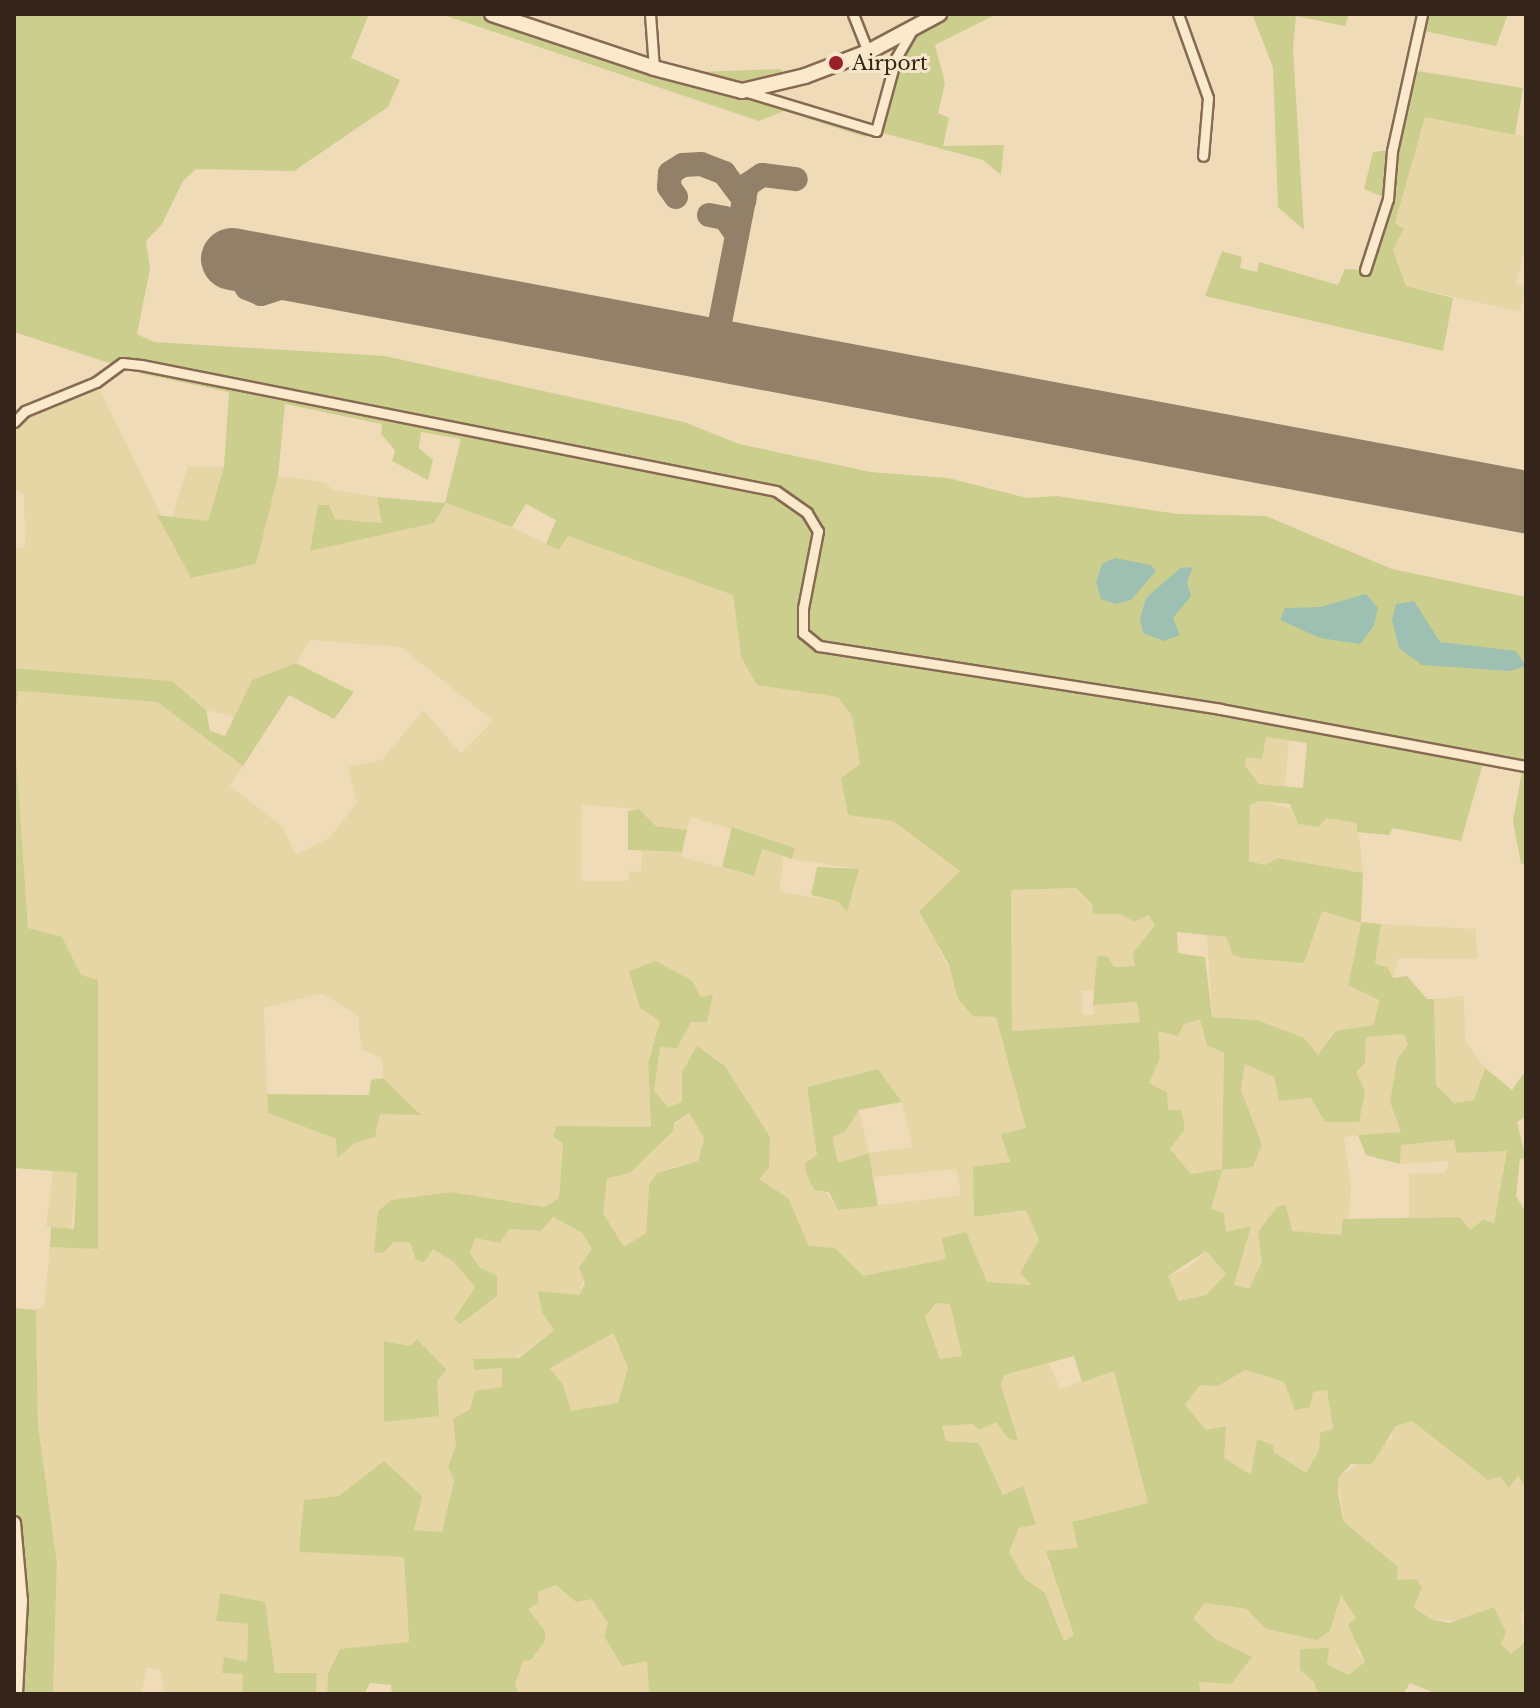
<!DOCTYPE html>
<style>
body{margin:0}
#map{position:relative;width:1540px;height:1708px;overflow:hidden;background:#f0dbb9;font-family:"Libre Baskerville",serif}
div>[style]{position:absolute}
.farmland>*{inset:0;background:#e6d6a6;transform-origin:0 0}
.green>*{inset:0;background:#ccce8d}
.water>*{inset:0;background:#9ec0b3}
.taxiway>*{height:24px;margin:-12px;padding:0 12px;transform-origin:12px;border-radius:12px;background:#928069}
.runway>*{height:62px;margin:-31px;padding:0 31px;transform-origin:31px;border-radius:31px;background:#928069}
.roads{filter:drop-shadow(2px 0 #876a53) drop-shadow(-2px 0 #876a53) drop-shadow(0 2px #876a53) drop-shadow(0 -2px #876a53)}
.minor>*{height:9px;margin:-4.5px;padding:0 4.5px;transform-origin:4.5px;border-radius:4.5px;background:#fbe9cc}
.tertiary>*{height:12px;margin:-6px;padding:0 6px;transform-origin:6px;border-radius:6px;background:#fbe9cc}
.secondary>*{height:14px;margin:-7px;padding:0 7px;transform-origin:7px;border-radius:7px;background:#fbe9cc}
.dots>*{width:22px;height:22px;translate:-50% -50%;box-sizing:border-box;border:4px solid #f7e6c9;border-radius:50%}
span{translate:-50% -50%;white-space:nowrap;text-align:center;line-height:1.15;-webkit-text-stroke:6px #f7e6c9;paint-order:stroke}
.poi-label{font-size:20px;color:#352419}
.left{translate:0 -50%;text-align:left}
.frame{position:absolute;inset:0;border:16px solid #352419;pointer-events:none}
</style>
<div id="map">
<div class="farmland">
<div style="clip-path:polygon(1425px 116px,1526px 136px,1526px 244px,1516px 284px,1526px 288px,1520px 312px,1406px 286px,1393px 250px,1404px 230px,1395px 223px)"></div>
<div style="clip-path:polygon(evenodd,96px 382px,192px 578px,256px 563px,278px 476px,325px 482px,333px 490px,377px 497px,383px 523px,334px 519px,318px 505px,311px 551px,445px 503px,493px 518px,559px 550px,568px 535px,733px 595px,741px 657px,838px 697px,852px 716px,860px 764px,893px 821px,960px 871px,920px 911px,973px 1015px,996px 1016px,1026px 1129px,974px 1217px,1026px 1210px,1040px 1240px,1033px 1286px,987px 1282px,946px 1259px,864px 1276px,850px 1296px,842px 1297px,838px 1283px,862px 1277px,835px 1249px,809px 1246px,788px 1198px,758px 1179px,769px 1168px,767px 1146px,682px 1072px,682px 1102px,668px 1107px,654px 1091px,660px 1020px,648px 1063px,651px 1127px,563px 1144px,559px 1198px,543px 1207px,451px 1192px,394px 1242px,411px 1242px,416px 1259px,433px 1249px,454px 1262px,475px 1287px,455px 1319px,497px 1296px,470px 1253px,475px 1238px,509px 1229px,541px 1231px,552px 1217px,582px 1233px,593px 1249px,579px 1295px,542px 1312px,555px 1329px,502px 1368px,502px 1387px,453px 1419px,456px 1445px,448px 1467px,454px 1479px,442px 1532px,414px 1531px,299px 1552px,404px 1556px,409px 1642px,384px 1646px,328px 1673px,327px 1694px,316px 1694px,316px 1673px,275px 1673px,265px 1602px,220px 1593px,216px 1621px,248px 1624px,247px 1662px,222px 1673px,243px 1674px,242px 1694px,165px 1694px,159px 1669px,146px 1668px,142px 1694px,53px 1694px,57px 1564px,38px 1425px,36px 1310px,44px 1305px,50px 1247px,98px 1248px,98px 981px,81px 975px,62px 938px,28px 928px,14px 726px,18px 691px,157px 702px,243px 766px,230px 786px,283px 827px,296px 855px,330px 837px,357px 803px,348px 767px,382px 760px,423px 710px,461px 753px,493px 721px,401px 647px,310px 640px,296px 663px,252px 680px,234px 717px,206px 710px,172px 681px,14px 668px,14px 548px,25px 547px,24px 495px,14px 488px,14px 422px,25px 411px,96px 382px,582px 805px,639px 809px,656px 826px,687px 830px,691px 817px,794px 848px,792px 859px,858px 869px,847px 911px,839px 902px,779px 891px,784px 857px,762px 849px,753px 876px,682px 857px,682px 852px,642px 851px,641px 872px,629px 871px,628px 881px,581px 881px,582px 805px,96px 382px,321px 993px,358px 1015px,361px 1049px,382px 1058px,383px 1078px,420px 1114px,380px 1114px,375px 1137px,355px 1143px,337px 1157px,336px 1139px,268px 1113px,264px 1008px,321px 993px,96px 382px,878px 1069px,902px 1102px,913px 1147px,869px 1153px,859px 1110px,845px 1132px,831px 1136px,838px 1163px,869px 1153px,874px 1177px,956px 1169px,961px 1195px,839px 1210px,805px 1163px,817px 1155px,807px 1087px,878px 1069px,96px 382px,384px 1341px,411px 1346px,447px 1371px,437px 1381px,384px 1341px)"></div>
<div style="clip-path:polygon(188px 466px,224px 467px,208px 521px,171px 520px)"></div>
<div style="clip-path:polygon(1266px 737px,1289px 740px,1285px 786px,1259px 784px,1245px 767px,1246px 757px)"></div>
<div style="clip-path:polygon(1259px 801px,1358px 823px,1363px 873px,1278px 858px,1266px 865px,1249px 861px,1250px 804px)"></div>
<div style="clip-path:polygon(1076px 888px,1092px 904px,1094px 914px,1119px 914px,1135px 922px,1148px 915px,1155px 925px,1133px 953px,1135px 966px,1113px 967px,1099px 976px,1095px 990px,1082px 991px,1083px 1015px,1094px 1015px,1093px 1005px,1138px 1002px,1140px 1022px,1012px 1031px,1011px 890px)"></div>
<div style="clip-path:polygon(1322px 911px,1361px 923px,1348px 984px,1380px 1000px,1374px 1026px,1318px 1055px,1257px 1020px,1212px 1017px,1207px 935px,1226px 938px,1233px 955px,1242px 958px,1304px 962px)"></div>
<div style="clip-path:polygon(1381px 924px,1476px 929px,1477px 959px,1399px 958px,1393px 978px,1375px 964px)"></div>
<div style="clip-path:polygon(1464px 996px,1465px 1040px,1485px 1068px,1474px 1100px,1454px 1103px,1436px 1085px,1434px 999px)"></div>
<div style="clip-path:polygon(1201px 1020px,1224px 1053px,1223px 1169px,1252px 1167px,1262px 1145px,1241px 1090px,1245px 1063px,1274px 1077px,1279px 1101px,1312px 1098px,1365px 1062px,1366px 1036px,1405px 1034px,1408px 1046px,1397px 1059px,1390px 1102px,1401px 1132px,1344px 1137px,1351px 1185px,1349px 1219px,1341px 1235px,1258px 1232px,1262px 1262px,1249px 1289px,1234px 1285px,1250px 1227px,1226px 1232px,1211px 1210px,1221px 1170px,1191px 1174px,1179px 1164px,1170px 1148px,1175px 1137px,1168px 1110px,1148px 1083px,1160px 1058px,1158px 1031px)"></div>
<div style="clip-path:polygon(689px 1113px,704px 1138px,698px 1161px,670px 1168px,649px 1186px,646px 1233px,624px 1248px,603px 1213px,606px 1178px)"></div>
<div style="clip-path:polygon(1455px 1140px,1458px 1153px,1508px 1151px,1494px 1223px,1469px 1230px,1459px 1217px,1409px 1218px,1409px 1174px,1445px 1173px,1449px 1161px,1400px 1164px,1401px 1145px)"></div>
<div style="left:53px;top:1170px;width:25px;height:57px;rotate:7deg"></div>
<div style="clip-path:polygon(1206px 1251px,1226px 1274px,1207px 1295px,1179px 1301px,1168px 1276px,1188px 1268px)"></div>
<div style="clip-path:polygon(936px 1303px,950px 1304px,962px 1356px,940px 1359px,925px 1317px)"></div>
<div style="clip-path:polygon(612px 1333px,628px 1368px,618px 1403px,571px 1412px,563px 1385px,549px 1368px)"></div>
<div style="clip-path:polygon(1049px 1363px,1060px 1389px,1114px 1370px,1148px 1503px,1072px 1522px,1079px 1548px,1046px 1561px,1055px 1572px,1074px 1635px,1064px 1641px,1045px 1593px,1024px 1578px,1008px 1551px,1019px 1528px,1022px 1486px,1003px 1495px,979px 1443px,946px 1441px,942px 1426px,996px 1422px,1008px 1438px,1017px 1440px,1001px 1385px,1004px 1375px)"></div>
<div style="clip-path:polygon(1245px 1370px,1313px 1392px,1327px 1390px,1333px 1429px,1320px 1434px,1319px 1450px,1306px 1473px,1274px 1452px,1251px 1476px,1224px 1458px,1185px 1405px,1200px 1385px,1218px 1386px)"></div>
<div style="clip-path:polygon(1412px 1421px,1488px 1480px,1518px 1474px,1526px 1488px,1526px 1609px,1521px 1615px,1526px 1641px,1511px 1655px,1501px 1643px,1493px 1607px,1466px 1621px,1431px 1619px,1414px 1606px,1422px 1587px,1417px 1580px,1397px 1580px,1343px 1521px,1339px 1477px,1391px 1439px,1396px 1426px)"></div>
<div style="clip-path:polygon(556px 1585px,576px 1602px,592px 1598px,608px 1623px,648px 1661px,649px 1694px,519px 1694px,515px 1685px,523px 1661px,545px 1631px,528px 1609px,538px 1592px)"></div>
<div style="clip-path:polygon(1341px 1594px,1356px 1619px,1357px 1651px,1366px 1662px,1357px 1673px,1348px 1675px,1301px 1649px,1300px 1670px,1314px 1682px,1318px 1694px,1201px 1694px,1199px 1682px,1219px 1680px,1251px 1657px,1214px 1638px,1192px 1618px,1205px 1603px,1247px 1609px,1266px 1629px,1307px 1634px,1330px 1631px)"></div>
</div>
<div class="green">
<div style="clip-path:polygon(evenodd,14px 14px,369px 14px,351px 58px,400px 80px,388px 107px,294px 171px,196px 169px,183px 181px,162px 224px,146px 241px,150px 269px,137px 334px,154px 342px,385px 356px,684px 422px,739px 444px,871px 472px,948px 478px,1027px 498px,1056px 496px,1178px 514px,1266px 516px,1392px 569px,1526px 597px,1526px 864px,1521px 864px,1513px 821px,1523px 766px,1484px 760px,1461px 841px,1393px 828px,1389px 835px,1357px 832px,1357px 823px,1326px 818px,1319px 827px,1298px 824px,1290px 804px,1259px 801px,1250px 805px,1249px 861px,1265px 865px,1278px 858px,1363px 873px,1361px 922px,1381px 924px,1375px 964px,1387px 967px,1393px 978px,1407px 976px,1427px 999px,1434px 999px,1436px 1085px,1454px 1103px,1474px 1100px,1485px 1068px,1512px 1090px,1526px 1070px,1526px 1117px,1517px 1122px,1526px 1158px,1520px 1159px,1516px 1196px,1526px 1212px,1526px 1488px,1518px 1475px,1509px 1488px,1500px 1477px,1488px 1480px,1412px 1421px,1396px 1426px,1372px 1464px,1351px 1464px,1339px 1477px,1338px 1492px,1343px 1521px,1398px 1567px,1397px 1580px,1416px 1579px,1422px 1587px,1414px 1607px,1431px 1619px,1449px 1623px,1494px 1607px,1506px 1632px,1501px 1644px,1511px 1654px,1526px 1641px,1526px 1694px,1437px 1694px,1410px 1683px,1403px 1694px,1318px 1694px,1314px 1682px,1300px 1670px,1300px 1649px,1329px 1648px,1327px 1664px,1348px 1675px,1365px 1662px,1348px 1625px,1356px 1618px,1341px 1595px,1330px 1631px,1317px 1640px,1266px 1629px,1247px 1609px,1205px 1603px,1193px 1618px,1214px 1638px,1252px 1657px,1231px 1684px,1199px 1682px,1201px 1694px,649px 1694px,647px 1661px,622px 1666px,604px 1636px,608px 1623px,592px 1599px,576px 1602px,556px 1585px,538px 1592px,538px 1603px,528px 1609px,545px 1631px,545px 1641px,531px 1660px,523px 1661px,515px 1685px,519px 1694px,392px 1694px,391px 1685px,370px 1683px,364px 1694px,327px 1694px,328px 1673px,340px 1649px,409px 1642px,404px 1557px,299px 1552px,304px 1500px,339px 1496px,384px 1461px,422px 1496px,414px 1530px,442px 1532px,454px 1480px,448px 1467px,456px 1445px,453px 1419px,470px 1409px,475px 1391px,502px 1387px,502px 1368px,474px 1370px,473px 1359px,519px 1358px,554px 1330px,542px 1312px,538px 1291px,579px 1295px,585px 1283px,579px 1268px,592px 1249px,582px 1233px,553px 1217px,541px 1231px,509px 1229px,500px 1243px,475px 1238px,470px 1253px,480px 1268px,497px 1276px,497px 1296px,460px 1324px,454px 1319px,475px 1287px,454px 1262px,433px 1249px,424px 1262px,416px 1260px,410px 1242px,394px 1242px,383px 1253px,374px 1252px,378px 1211px,392px 1200px,451px 1192px,544px 1207px,559px 1198px,563px 1144px,553px 1136px,556px 1126px,651px 1127px,648px 1063px,660px 1021px,640px 1008px,629px 971px,656px 961px,692px 981px,701px 997px,713px 994px,707px 1022px,691px 1022px,677px 1048px,660px 1047px,654px 1091px,668px 1107px,682px 1102px,682px 1072px,697px 1046px,725px 1066px,770px 1137px,769px 1168px,759px 1179px,788px 1198px,809px 1246px,835px 1248px,863px 1276px,946px 1259px,942px 1238px,966px 1232px,987px 1282px,1032px 1285px,1020px 1273px,1039px 1240px,1026px 1210px,974px 1217px,973px 1167px,1010px 1162px,1001px 1134px,1026px 1128px,996px 1017px,973px 1016px,958px 999px,949px 965px,919px 911px,960px 871px,893px 821px,848px 815px,841px 778px,860px 764px,852px 716px,838px 697px,757px 685px,741px 657px,733px 595px,568px 536px,559px 550px,546px 544px,556px 520px,526px 504px,512px 527px,446px 503px,434px 523px,310px 551px,318px 505px,329px 505px,335px 519px,382px 523px,377px 497px,445px 503px,461px 439px,421px 432px,419px 448px,433px 460px,428px 480px,392px 461px,395px 450px,381px 434px,382px 424px,285px 404px,278px 476px,256px 564px,191px 578px,157px 515px,208px 521px,224px 467px,229px 392px,143px 374px,14px 332px,14px 14px,1266px 737px,1307px 743px,1303px 788px,1259px 784px,1245px 766px,1246px 757px,1262px 759px,1266px 737px,14px 14px,1076px 888px,1092px 904px,1093px 914px,1119px 914px,1135px 922px,1148px 915px,1155px 925px,1133px 953px,1135px 966px,1114px 967px,1108px 957px,1097px 956px,1093px 1005px,1137px 1002px,1140px 1022px,1012px 1031px,1011px 890px,1076px 888px,14px 14px,1322px 911px,1361px 923px,1348px 985px,1379px 1000px,1374px 1025px,1336px 1031px,1318px 1055px,1304px 1038px,1257px 1020px,1212px 1017px,1205px 957px,1178px 953px,1177px 932px,1226px 937px,1233px 955px,1242px 958px,1304px 963px,1322px 911px,14px 14px,1200px 1020px,1207px 1045px,1224px 1053px,1222px 1169px,1191px 1174px,1170px 1149px,1185px 1129px,1181px 1110px,1168px 1110px,1167px 1092px,1149px 1083px,1160px 1058px,1158px 1031px,1178px 1036px,1184px 1024px,1200px 1020px,14px 14px,1404px 1034px,1408px 1045px,1397px 1059px,1390px 1102px,1401px 1132px,1358px 1135px,1366px 1155px,1400px 1164px,1401px 1145px,1454px 1140px,1457px 1153px,1507px 1151px,1494px 1223px,1483px 1220px,1470px 1230px,1460px 1217px,1343px 1219px,1341px 1235px,1292px 1231px,1286px 1205px,1277px 1207px,1258px 1232px,1262px 1262px,1249px 1289px,1234px 1285px,1251px 1226px,1226px 1232px,1224px 1213px,1211px 1209px,1222px 1170px,1253px 1167px,1262px 1145px,1241px 1090px,1245px 1064px,1274px 1077px,1279px 1101px,1311px 1098px,1325px 1122px,1359px 1122px,1365px 1091px,1356px 1072px,1365px 1063px,1366px 1037px,1404px 1034px,14px 14px,689px 1113px,704px 1138px,698px 1161px,657px 1173px,649px 1185px,646px 1233px,624px 1247px,603px 1213px,607px 1178px,630px 1173px,673px 1131px,674px 1123px,689px 1113px,14px 14px,1206px 1251px,1226px 1274px,1206px 1295px,1179px 1301px,1168px 1276px,1206px 1251px,14px 14px,936px 1303px,950px 1304px,962px 1356px,940px 1359px,925px 1317px,936px 1303px,14px 14px,613px 1333px,628px 1368px,618px 1403px,571px 1411px,563px 1385px,550px 1368px,613px 1333px,14px 14px,1074px 1356px,1082px 1382px,1114px 1371px,1148px 1503px,1072px 1522px,1078px 1548px,1046px 1551px,1074px 1635px,1064px 1641px,1045px 1593px,1024px 1578px,1009px 1552px,1019px 1528px,1036px 1524px,1023px 1486px,1003px 1495px,979px 1443px,946px 1441px,942px 1426px,973px 1424px,979px 1430px,996px 1422px,1008px 1438px,1018px 1441px,1001px 1385px,1004px 1375px,1074px 1356px,14px 14px,1245px 1370px,1284px 1382px,1295px 1410px,1310px 1407px,1313px 1392px,1327px 1390px,1333px 1429px,1320px 1433px,1319px 1450px,1306px 1473px,1274px 1452px,1273px 1445px,1257px 1439px,1251px 1475px,1224px 1458px,1226px 1426px,1206px 1430px,1185px 1405px,1200px 1385px,1218px 1386px,1245px 1370px)"></div>
<div style="clip-path:polygon(441px 14px,492px 14px,653px 68px,654px 59px,698px 72px,780px 69px,793px 81px,745px 90px,876px 131px,878px 111px,913px 29px,939px 14px,997px 14px,935px 45px,945px 83px,938px 113px,949px 118px,943px 146px,1004px 145px,1001px 175px,983px 160px,876px 131px,865px 137px,784px 111px,759px 121px)"></div>
<div style="clip-path:polygon(1252px 14px,1349px 14px,1345px 26px,1296px 16px,1293px 49px,1304px 230px,1278px 207px,1273px 67px)"></div>
<div style="clip-path:polygon(1422px 14px,1508px 14px,1496px 46px,1419px 30px)"></div>
<div style="clip-path:polygon(1411px 70px,1523px 88px,1515px 135px,1425px 117px,1395px 223px,1404px 229px,1393px 250px,1406px 286px,1453px 298px,1443px 351px,1205px 296px,1222px 251px,1242px 257px,1240px 268px,1257px 272px,1259px 262px,1338px 285px,1345px 269px,1365px 270px,1388px 199px,1364px 189px,1373px 152px,1392px 150px)"></div>
<div style="clip-path:polygon(296px 663px,354px 692px,334px 719px,289px 695px,243px 766px,157px 702px,18px 691px,14px 724px,14px 668px,172px 681px,206px 710px,210px 731px,225px 736px,252px 680px)"></div>
<div style="clip-path:polygon(14px 726px,28px 928px,62px 937px,81px 975px,98px 980px,98px 1249px,50px 1247px,51px 1227px,74px 1229px,77px 1173px,14px 1168px)"></div>
<div style="clip-path:polygon(639px 809px,656px 826px,687px 830px,682px 852px,628px 850px,628px 811px)"></div>
<div style="clip-path:polygon(732px 827px,795px 848px,792px 859px,762px 849px,754px 876px,722px 867px)"></div>
<div style="clip-path:polygon(817px 867px,859px 869px,847px 912px,839px 902px,811px 895px)"></div>
<div style="clip-path:polygon(878px 1069px,902px 1102px,859px 1110px,845px 1132px,832px 1137px,838px 1163px,869px 1153px,878px 1206px,838px 1210px,829px 1192px,814px 1190px,806px 1173px,805px 1163px,817px 1155px,807px 1087px)"></div>
<div style="clip-path:polygon(383px 1078px,421px 1115px,380px 1114px,375px 1137px,355px 1143px,337px 1158px,336px 1139px,268px 1113px,267px 1094px,369px 1095px,371px 1080px)"></div>
<div style="clip-path:polygon(14px 1308px,36px 1310px,38px 1425px,57px 1564px,53px 1694px,16px 1694px)"></div>
<div style="clip-path:polygon(417px 1339px,447px 1370px,437px 1381px,439px 1416px,384px 1422px,384px 1341px,410px 1346px)"></div>
<div style="clip-path:polygon(220px 1593px,265px 1602px,275px 1673px,317px 1673px,316px 1694px,242px 1694px,243px 1674px,222px 1673px,224px 1657px,247px 1662px,248px 1624px,216px 1621px)"></div>
</div>
<div class="water">
<div style="clip-path:polygon(1115px 558px,1151px 565px,1156px 571px,1131px 600px,1115px 604px,1101px 599px,1096px 582px,1102px 564px)"></div>
<div style="clip-path:polygon(1193px 567px,1187px 582px,1191px 596px,1173px 618px,1180px 635px,1164px 641px,1143px 633px,1140px 618px,1146px 598px,1180px 568px)"></div>
<div style="clip-path:polygon(1366px 594px,1378px 608px,1374px 626px,1360px 644px,1320px 638px,1280px 620px,1285px 608px,1320px 607px)"></div>
<div style="clip-path:polygon(1414px 601px,1440px 642px,1516px 651px,1526px 666px,1510px 671px,1422px 665px,1399px 648px,1392px 620px,1396px 604px)"></div>
</div>
<div class="taxiway">
<div style="left:676px;top:197px;width:12px;rotate:-125deg"></div>
<div style="left:669px;top:187px;width:14px;rotate:-86deg"></div>
<div style="left:670px;top:173px;width:15px;rotate:-32deg"></div>
<div style="left:683px;top:165px;width:18px;rotate:-3deg"></div>
<div style="left:701px;top:164px;width:25px;rotate:21deg"></div>
<div style="left:724px;top:173px;width:34px;rotate:53deg"></div>
<div style="left:744px;top:200px;width:135px;rotate:101.1deg"></div>
<div style="left:718px;top:332px;width:15px;rotate:67deg"></div>
<div style="left:724px;top:346px;width:27px;rotate:22deg"></div>
<div style="left:744px;top:200px;width:15px;rotate:-79deg"></div>
<div style="left:747px;top:185px;width:18px;rotate:-34deg"></div>
<div style="left:762px;top:175px;width:34px;rotate:7deg"></div>
<div style="left:709px;top:215px;width:16px;rotate:11deg"></div>
<div style="left:725px;top:218px;width:21px;rotate:55deg"></div>
<div style="left:301px;top:271px;width:30px;rotate:-140deg"></div>
<div style="left:278px;top:252px;width:19px;rotate:-164deg"></div>
<div style="left:260px;top:247px;width:17px;rotate:149deg"></div>
<div style="left:245px;top:256px;width:18px;rotate:109deg"></div>
<div style="left:239px;top:273px;width:17px;rotate:62deg"></div>
<div style="left:247px;top:288px;width:15px;rotate:23deg"></div>
<div style="left:261px;top:294px;width:63px;rotate:-17.6deg"></div>
<div style="left:694px;top:345px;width:27px;rotate:-28deg"></div>
</div>
<div class="runway">
<div style="left:232px;top:259px;width:1317px;rotate:10.64deg"></div>
</div>
<div class="roads">
<div class="minor">
<div style="left:650px;top:14px;width:54px;rotate:85.8deg"></div>
<div style="left:853px;top:14px;width:41px;rotate:68.5deg"></div>
<div style="left:1178px;top:14px;width:89px;rotate:70.3deg"></div>
<div style="left:1208px;top:98px;width:58px;rotate:94.9deg"></div>
<div style="left:747px;top:92px;width:135px;rotate:16.8deg"></div>
<div style="left:876px;top:131px;width:76px;rotate:-74.7deg"></div>
<div style="left:896px;top:58px;width:30px;rotate:-60deg"></div>
<div style="left:1365px;top:270px;width:75px;rotate:-72.1deg"></div>
<div style="left:1388px;top:199px;width:48px;rotate:-85.2deg"></div>
<div style="left:1392px;top:151px;width:140px;rotate:-77.6deg"></div>
<div style="left:14px;top:422px;width:16px;rotate:-45deg"></div>
<div style="left:25px;top:411px;width:77px;rotate:-22.2deg"></div>
<div style="left:96px;top:382px;width:32px;rotate:-36deg"></div>
<div style="left:122px;top:363px;width:19px;rotate:6deg"></div>
<div style="left:141px;top:365px;width:647px;rotate:11.22deg"></div>
<div style="left:776px;top:491px;width:38px;rotate:35deg"></div>
<div style="left:807px;top:513px;width:21px;rotate:59deg"></div>
<div style="left:818px;top:531px;width:78px;rotate:101deg"></div>
<div style="left:803px;top:608px;width:25px;rotate:90deg"></div>
<div style="left:803px;top:633px;width:21px;rotate:39deg"></div>
<div style="left:819px;top:646px;width:406px;rotate:8.9deg"></div>
<div style="left:1220px;top:709px;width:311px;rotate:10.6deg"></div>
</div>
<div class="tertiary">
<div style="left:14px;top:1523px;width:78px;rotate:84.9deg"></div>
<div style="left:21px;top:1601px;width:93px;rotate:93.1deg"></div>
</div>
<div class="secondary">
<div style="left:492px;top:14px;width:171px;rotate:18.4deg"></div>
<div style="left:654px;top:68px;width:91px;rotate:14.6deg"></div>
<div style="left:742px;top:91px;width:65px;rotate:-13.4deg"></div>
<div style="left:805px;top:76px;width:67px;rotate:-20.9deg"></div>
<div style="left:868px;top:52px;width:81px;rotate:-28.2deg"></div>
</div>
</div>
<div class="dots">
<div style="left:836px;top:63px;background:#991f2b"></div>
</div>
<div class="poi-label">
<span class="left" style="left:852px;top:63px">Airport</span>
</div>
<div class="frame"></div>
</div>
